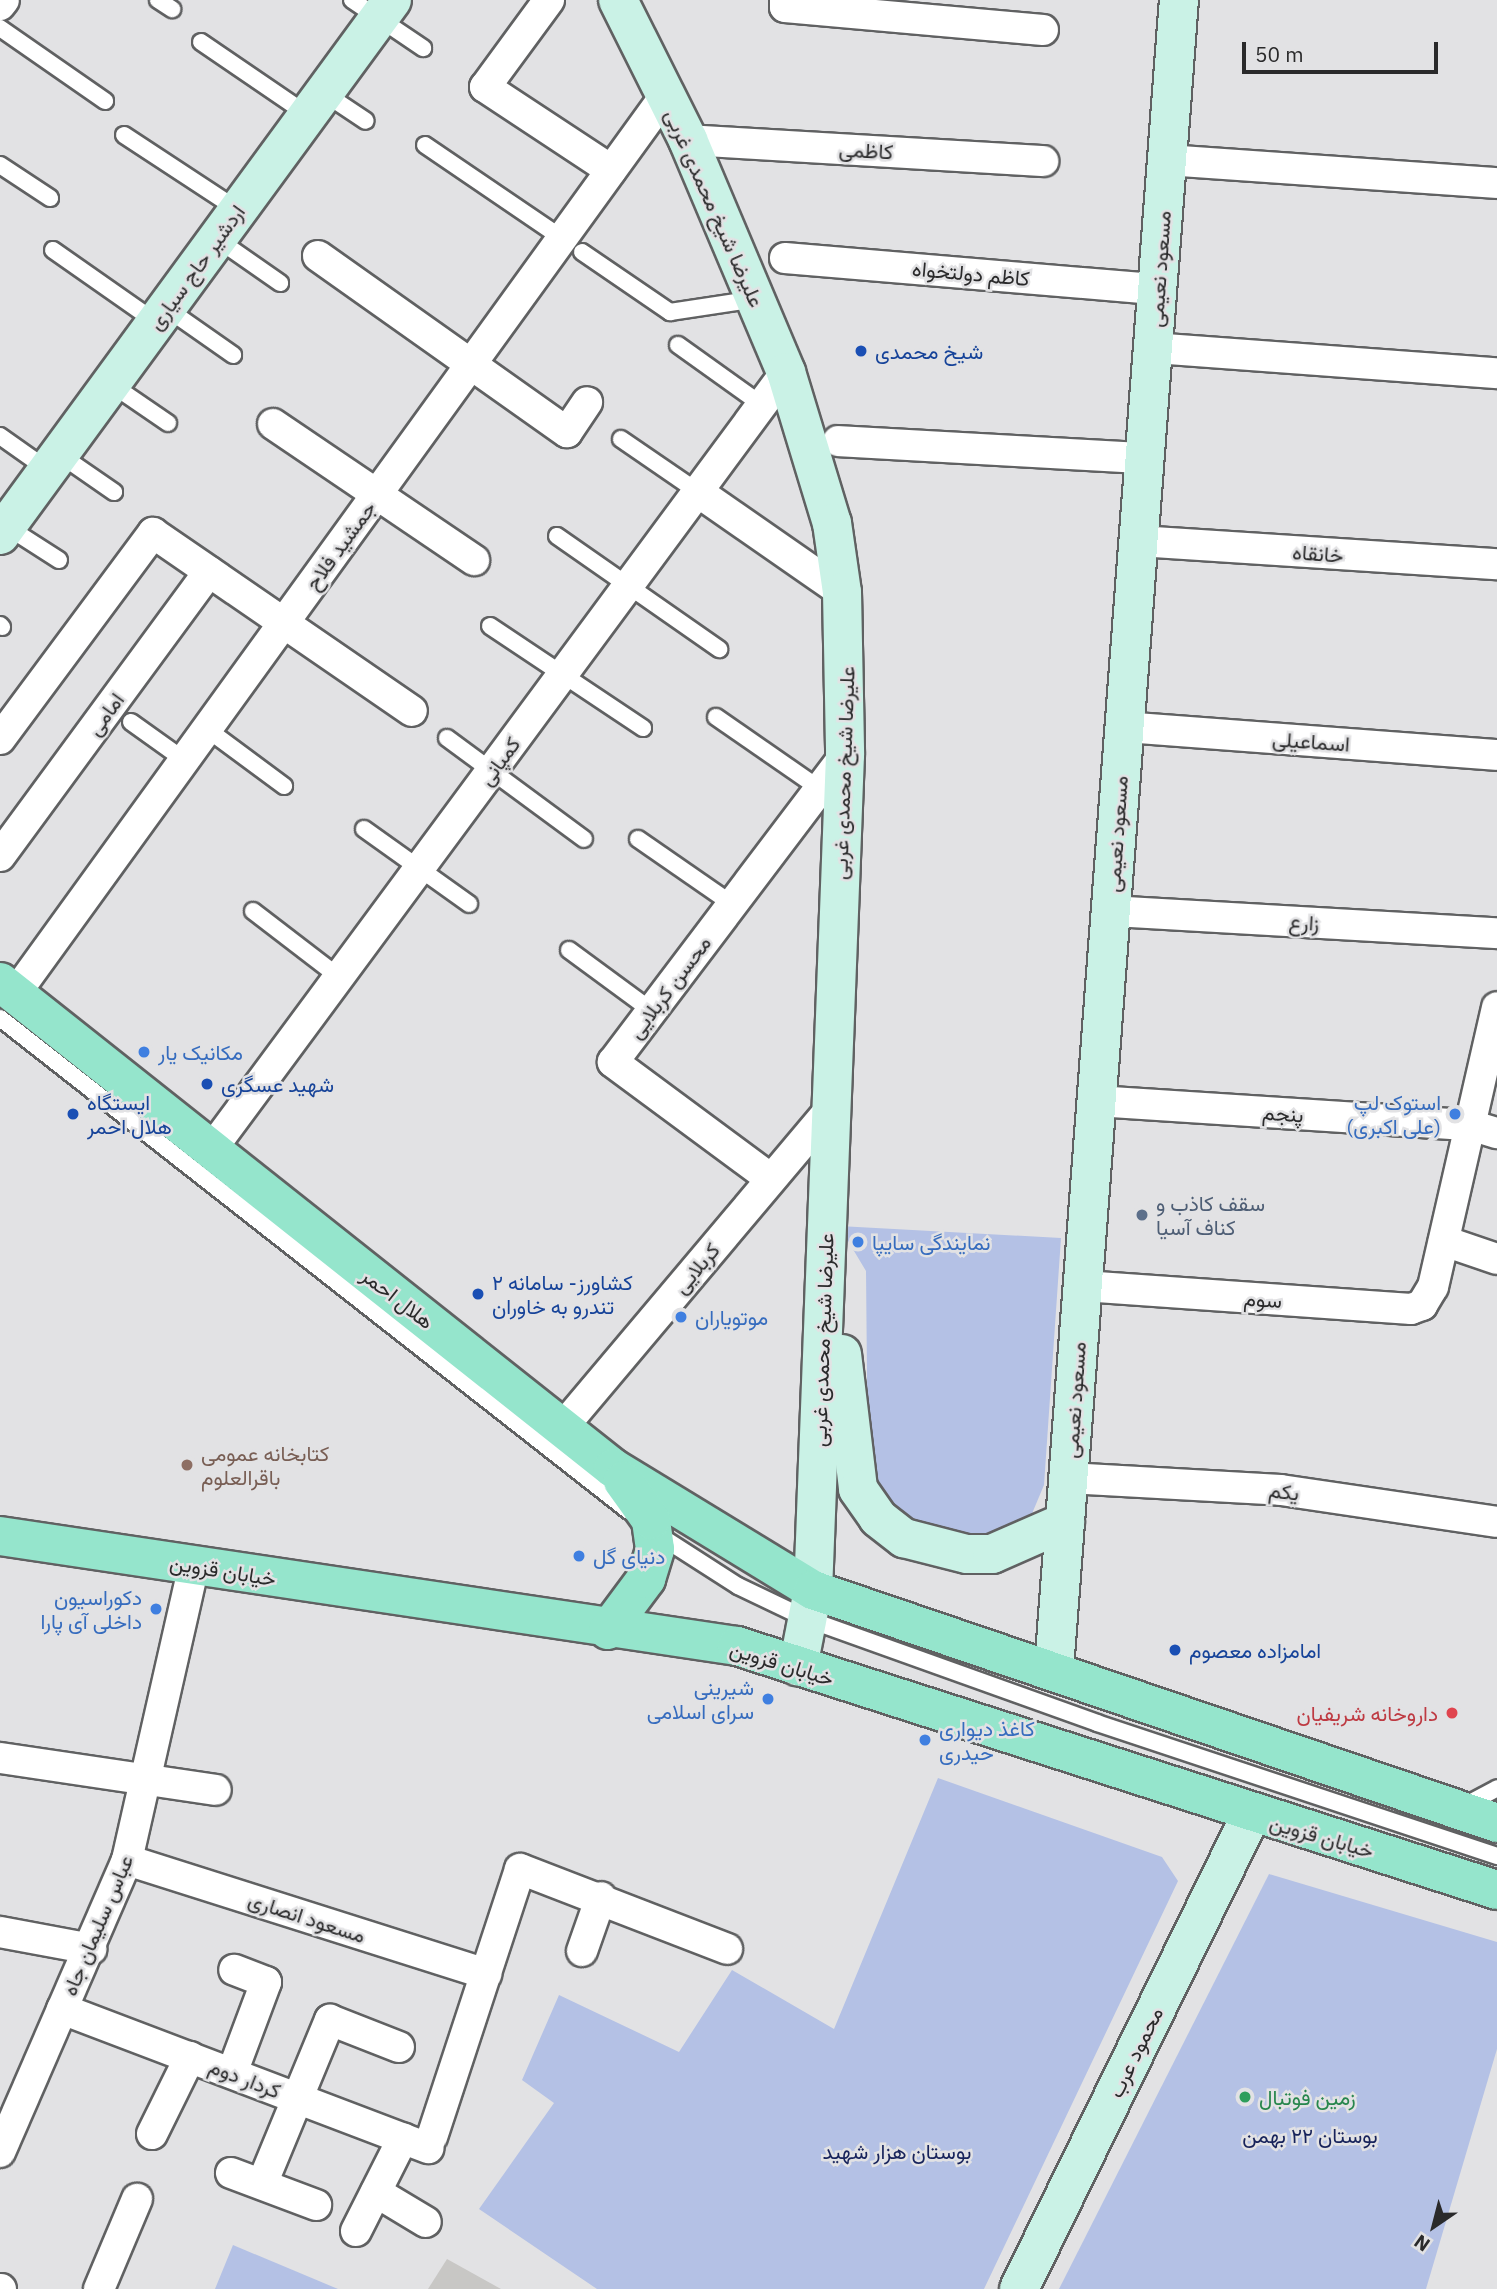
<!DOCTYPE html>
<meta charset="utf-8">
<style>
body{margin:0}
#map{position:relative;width:1497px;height:2289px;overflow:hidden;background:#e2e2e4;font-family:"IBM Plex Sans",Vazirmatn,sans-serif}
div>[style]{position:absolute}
.green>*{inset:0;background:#b4c1e5}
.building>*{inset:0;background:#c8c7c5}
.roads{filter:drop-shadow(2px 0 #606162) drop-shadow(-2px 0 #606162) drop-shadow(0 2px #606162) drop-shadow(0 -2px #606162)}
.lane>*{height:16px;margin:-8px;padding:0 8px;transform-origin:8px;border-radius:8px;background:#fff}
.street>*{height:30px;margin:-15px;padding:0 15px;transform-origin:15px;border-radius:15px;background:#fff}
.secondary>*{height:38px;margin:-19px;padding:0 19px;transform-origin:19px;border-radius:19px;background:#caf2e6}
.primary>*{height:38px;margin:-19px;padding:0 19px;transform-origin:19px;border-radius:19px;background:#95e5cc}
.dots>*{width:19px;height:19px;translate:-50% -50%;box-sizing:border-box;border:4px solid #e2e2e4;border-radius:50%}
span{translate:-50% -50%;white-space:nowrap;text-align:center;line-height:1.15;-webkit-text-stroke:5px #e2e2e4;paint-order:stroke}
.street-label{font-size:21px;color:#2a2a2b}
.transit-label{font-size:21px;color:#164399}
.left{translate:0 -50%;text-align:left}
.shop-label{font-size:21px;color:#366cbe}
.right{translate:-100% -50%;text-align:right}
.service-label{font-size:21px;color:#4e5e75}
.education-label{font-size:21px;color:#785e54}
.health-label{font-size:21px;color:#be3a42}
.leisure-label{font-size:21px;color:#27864d}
.park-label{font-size:21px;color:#17235b}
.north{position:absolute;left:1399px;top:2191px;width:70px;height:70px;-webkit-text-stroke:5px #e2e2e4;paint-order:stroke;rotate:215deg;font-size:19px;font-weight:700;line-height:28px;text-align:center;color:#2a2a2b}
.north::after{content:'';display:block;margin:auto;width:24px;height:32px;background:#2a2a2b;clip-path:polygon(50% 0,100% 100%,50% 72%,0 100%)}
.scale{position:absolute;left:1242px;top:42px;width:196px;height:32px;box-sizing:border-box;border:4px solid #2a2a2b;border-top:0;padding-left:9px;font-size:21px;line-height:24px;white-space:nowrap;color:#2a2a2b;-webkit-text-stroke:5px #e2e2e4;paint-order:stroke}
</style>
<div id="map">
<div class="green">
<div style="clip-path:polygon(839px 1226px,1061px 1238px,1044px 1485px,1026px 1528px,1009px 1537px,923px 1535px,868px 1481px,866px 1271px)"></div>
<div style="clip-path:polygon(938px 1778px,1162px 1857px,1178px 1881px,984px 2289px,597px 2289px,479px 2209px,554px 2103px,522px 2080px,559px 1995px,679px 2052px,732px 1970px,834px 2029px)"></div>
<div style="clip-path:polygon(1269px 1874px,1497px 1942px,1497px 2049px,1426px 2289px,1059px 2289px)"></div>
<div style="clip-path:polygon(233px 2245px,338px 2289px,215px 2289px)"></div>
</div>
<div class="building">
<div style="clip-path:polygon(447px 2259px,501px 2289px,428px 2289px)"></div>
</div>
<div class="roads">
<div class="lane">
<div style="left:158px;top:0;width:17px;rotate:33deg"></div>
<div style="left:352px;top:0;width:86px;rotate:34.1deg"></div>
<div style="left:0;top:28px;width:128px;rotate:34.8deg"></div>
<div style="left:201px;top:42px;width:130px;rotate:34.3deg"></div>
<div style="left:324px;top:93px;width:50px;rotate:33.7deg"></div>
<div style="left:124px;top:135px;width:136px;rotate:33.3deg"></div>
<div style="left:425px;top:145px;width:166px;rotate:34.2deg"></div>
<div style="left:0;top:165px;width:60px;rotate:33.4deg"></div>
<div style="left:217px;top:239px;width:77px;rotate:34.9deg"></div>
<div style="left:53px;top:250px;width:126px;rotate:35deg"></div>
<div style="left:582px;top:252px;width:107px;rotate:34.3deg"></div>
<div style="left:670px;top:312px;width:87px;rotate:-8.6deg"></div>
<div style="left:166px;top:308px;width:82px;rotate:35deg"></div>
<div style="left:678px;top:345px;width:103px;rotate:35.5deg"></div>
<div style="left:111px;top:384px;width:69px;rotate:34.4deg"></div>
<div style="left:0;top:436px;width:59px;rotate:35.3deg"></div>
<div style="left:621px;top:439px;width:93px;rotate:34.5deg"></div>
<div style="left:59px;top:454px;width:67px;rotate:34.6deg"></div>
<div style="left:6px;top:526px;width:63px;rotate:32.7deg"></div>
<div style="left:557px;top:536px;width:198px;rotate:34.9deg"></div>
<div style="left:0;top:625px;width:3px;rotate:45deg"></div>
<div style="left:490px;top:626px;width:184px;rotate:33.7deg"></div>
<div style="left:716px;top:717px;width:126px;rotate:34.7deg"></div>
<div style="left:131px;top:722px;width:65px;rotate:35.6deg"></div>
<div style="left:207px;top:729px;width:96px;rotate:36.5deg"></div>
<div style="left:447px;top:738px;width:170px;rotate:36.4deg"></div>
<div style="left:364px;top:829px;width:129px;rotate:35.5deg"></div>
<div style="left:638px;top:839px;width:114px;rotate:34.7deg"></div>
<div style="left:253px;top:911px;width:108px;rotate:37.5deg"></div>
<div style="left:569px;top:950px;width:103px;rotate:36.3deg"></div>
<div style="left:0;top:1018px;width:799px;rotate:38.09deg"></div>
<div style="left:657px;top:1534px;width:96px;rotate:32.7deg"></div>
<div style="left:738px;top:1586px;width:76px;rotate:25.6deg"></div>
<div style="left:807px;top:1619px;width:308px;rotate:19.7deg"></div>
<div style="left:1097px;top:1723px;width:422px;rotate:18.4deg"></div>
<div style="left:1462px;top:1807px;width:40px;rotate:-28deg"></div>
</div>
<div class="street">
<div style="left:549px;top:0;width:108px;rotate:126.3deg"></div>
<div style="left:485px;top:87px;width:151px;rotate:33.4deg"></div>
<div style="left:785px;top:0;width:7px;rotate:90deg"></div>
<div style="left:785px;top:7px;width:259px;rotate:5.1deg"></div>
<div style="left:0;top:5px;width:6px;rotate:-51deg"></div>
<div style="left:688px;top:140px;width:356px;rotate:3.4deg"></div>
<div style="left:1167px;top:160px;width:331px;rotate:4deg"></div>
<div style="left:318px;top:256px;width:305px;rotate:35.3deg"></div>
<div style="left:567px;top:432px;width:36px;rotate:-56deg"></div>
<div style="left:785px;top:258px;width:373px;rotate:4.8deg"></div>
<div style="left:1153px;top:348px;width:345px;rotate:4.2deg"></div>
<div style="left:273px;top:424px;width:243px;rotate:34.1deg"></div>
<div style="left:838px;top:441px;width:306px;rotate:3.2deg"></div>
<div style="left:698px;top:492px;width:175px;rotate:34.8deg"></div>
<div style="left:1138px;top:541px;width:360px;rotate:3.7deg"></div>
<div style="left:1124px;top:727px;width:374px;rotate:4.3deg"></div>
<div style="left:0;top:739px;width:257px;rotate:-53.4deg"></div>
<div style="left:153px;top:533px;width:314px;rotate:34.5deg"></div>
<div style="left:0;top:856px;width:353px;rotate:-53.7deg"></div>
<div style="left:1111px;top:911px;width:387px;rotate:3.3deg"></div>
<div style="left:15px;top:994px;width:1109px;rotate:-54.1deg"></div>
<div style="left:1096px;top:1101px;width:375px;rotate:3.7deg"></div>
<div style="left:1470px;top:1125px;width:28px;rotate:17deg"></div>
<div style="left:211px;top:1150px;width:967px;rotate:-53.53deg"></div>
<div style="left:771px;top:1179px;width:197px;rotate:-143.5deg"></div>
<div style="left:613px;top:1062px;width:385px;rotate:-52.9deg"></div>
<div style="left:1444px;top:1241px;width:56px;rotate:18.8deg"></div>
<div style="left:1083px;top:1286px;width:329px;rotate:4deg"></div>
<div style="left:1411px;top:1309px;width:12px;rotate:-20deg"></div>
<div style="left:1422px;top:1305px;width:21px;rotate:-59deg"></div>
<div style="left:1433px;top:1287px;width:287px;rotate:-77.1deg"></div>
<div style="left:562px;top:1428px;width:418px;rotate:-49.9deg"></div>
<div style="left:1068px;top:1478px;width:213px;rotate:3.2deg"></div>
<div style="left:1281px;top:1490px;width:218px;rotate:8.4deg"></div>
<div style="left:0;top:1758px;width:218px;rotate:8.4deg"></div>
<div style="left:127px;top:1860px;width:377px;rotate:17.6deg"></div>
<div style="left:0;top:1932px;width:93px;rotate:10.6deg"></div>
<div style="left:582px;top:1951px;width:57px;rotate:-70.6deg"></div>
<div style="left:62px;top:2009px;width:392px;rotate:20.8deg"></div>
<div style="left:232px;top:2073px;width:97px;rotate:-69.5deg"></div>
<div style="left:266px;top:1982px;width:34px;rotate:-159deg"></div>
<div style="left:152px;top:2134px;width:86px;rotate:-63.7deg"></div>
<div style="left:432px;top:2137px;width:282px;rotate:-71.8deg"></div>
<div style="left:520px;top:1869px;width:222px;rotate:21.1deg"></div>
<div style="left:0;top:2152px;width:318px;rotate:-66.5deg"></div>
<div style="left:127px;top:1860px;width:303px;rotate:-77.2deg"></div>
<div style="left:231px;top:2173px;width:91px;rotate:20.6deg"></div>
<div style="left:262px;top:2184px;width:178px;rotate:-67.5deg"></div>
<div style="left:330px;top:2020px;width:74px;rotate:21.4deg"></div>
<div style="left:376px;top:2192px;width:58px;rotate:31deg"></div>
<div style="left:356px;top:2231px;width:104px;rotate:-63.2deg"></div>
<div style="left:0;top:2289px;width:1px"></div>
<div style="left:99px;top:2289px;width:98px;rotate:-67.1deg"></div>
</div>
<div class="secondary">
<div style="left:618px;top:0;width:157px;rotate:63.4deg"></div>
<div style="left:688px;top:140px;width:252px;rotate:67.1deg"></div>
<div style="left:786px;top:372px;width:158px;rotate:73.1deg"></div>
<div style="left:832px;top:523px;width:70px;rotate:81.8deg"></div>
<div style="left:842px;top:592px;width:163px;rotate:88.9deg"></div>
<div style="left:845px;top:755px;width:836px;rotate:92.19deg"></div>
<div style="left:813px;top:1590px;width:78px;rotate:101deg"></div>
<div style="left:0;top:535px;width:663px;rotate:-53.77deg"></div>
<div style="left:842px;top:1354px;width:136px;rotate:83.2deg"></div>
<div style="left:858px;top:1489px;width:35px;rotate:55deg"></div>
<div style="left:878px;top:1518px;width:33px;rotate:38deg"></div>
<div style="left:904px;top:1538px;width:65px;rotate:14.3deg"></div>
<div style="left:967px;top:1554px;width:25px"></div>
<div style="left:992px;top:1554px;width:80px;rotate:-23.7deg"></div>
<div style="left:1054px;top:1669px;width:1674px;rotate:-85.72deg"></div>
<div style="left:1019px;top:2289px;width:528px;rotate:-63.92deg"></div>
</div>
<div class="primary">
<div style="left:0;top:982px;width:782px;rotate:38.41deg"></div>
<div style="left:613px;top:1468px;width:234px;rotate:31.4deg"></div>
<div style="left:813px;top:1590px;width:723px;rotate:18.81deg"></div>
<div style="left:0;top:1536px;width:745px;rotate:8.49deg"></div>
<div style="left:737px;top:1646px;width:798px;rotate:17.8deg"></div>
<div style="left:608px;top:1630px;width:64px;rotate:-53.3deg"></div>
<div style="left:646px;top:1579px;width:31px;rotate:-73deg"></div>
<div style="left:655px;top:1549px;width:29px;rotate:-98deg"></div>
<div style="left:651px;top:1520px;width:48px;rotate:-125.7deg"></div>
</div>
</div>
<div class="dots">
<div style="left:861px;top:351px;background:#1a4fb4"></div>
<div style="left:144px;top:1052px;background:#3f7fe0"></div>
<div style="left:207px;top:1084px;background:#1a4fb4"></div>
<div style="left:73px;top:1114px;background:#1a4fb4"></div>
<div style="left:1455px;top:1114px;background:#3f7fe0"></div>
<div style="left:1142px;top:1215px;background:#5c6f8a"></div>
<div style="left:858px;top:1242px;background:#3f7fe0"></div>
<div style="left:478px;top:1294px;background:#1a4fb4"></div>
<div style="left:681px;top:1317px;background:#3f7fe0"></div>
<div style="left:187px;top:1465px;background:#8d6e63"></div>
<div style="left:579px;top:1556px;background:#3f7fe0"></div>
<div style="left:156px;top:1609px;background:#3f7fe0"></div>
<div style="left:1175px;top:1650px;background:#1a4fb4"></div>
<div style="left:768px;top:1699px;background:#3f7fe0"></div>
<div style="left:1452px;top:1713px;background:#e0444e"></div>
<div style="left:925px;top:1740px;background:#3f7fe0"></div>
<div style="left:1245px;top:2097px;background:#2e9e5b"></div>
</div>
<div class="street-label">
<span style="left:866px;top:150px;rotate:3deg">کاظمی</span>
<span style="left:715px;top:208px;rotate:66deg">علیرضا شیخ محمدی غربی</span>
<span style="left:196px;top:267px;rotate:-54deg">اردشیر حاج سیاری</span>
<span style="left:1159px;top:269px;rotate:-86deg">مسعود نعیمی</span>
<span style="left:971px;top:273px;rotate:5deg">کاظم دولتخواه</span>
<span style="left:340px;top:545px;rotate:-54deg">جمشید فلاح</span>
<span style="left:1318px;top:553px;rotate:4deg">خانقاه</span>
<span style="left:105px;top:714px;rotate:-54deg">امامی</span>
<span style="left:1311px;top:741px;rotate:4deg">اسماعیلی</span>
<span style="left:499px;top:761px;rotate:-54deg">کمپانی</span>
<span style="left:843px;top:773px;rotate:-88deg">علیرضا شیخ محمدی غربی</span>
<span style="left:1116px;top:834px;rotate:-86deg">مسعود نعیمی</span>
<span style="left:1304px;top:922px;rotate:3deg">زارع</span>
<span style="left:669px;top:987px;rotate:-53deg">محسن کربلایی</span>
<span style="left:1283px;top:1113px;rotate:4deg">پنجم</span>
<span style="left:696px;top:1268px;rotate:-50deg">کربلایی</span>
<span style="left:398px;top:1298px;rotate:38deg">هلال احمر</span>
<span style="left:1263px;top:1299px;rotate:4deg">سوم</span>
<span style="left:822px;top:1340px;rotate:-88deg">علیرضا شیخ محمدی غربی</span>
<span style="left:1074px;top:1400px;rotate:-86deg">مسعود نعیمی</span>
<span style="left:1284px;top:1491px;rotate:6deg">یکم</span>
<span style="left:223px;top:1570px;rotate:9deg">خیابان قزوین</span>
<span style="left:782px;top:1663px;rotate:17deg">خیابان قزوین</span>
<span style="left:1322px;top:1836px;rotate:16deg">خیابان قزوین</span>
<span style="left:307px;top:1917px;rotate:18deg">مسعود انصاری</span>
<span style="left:97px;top:1925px;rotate:-67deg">عباس سلیمان جاه</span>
<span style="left:1135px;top:2052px;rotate:-64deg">محمود عرب</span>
<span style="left:245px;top:2078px;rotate:21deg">کردار دوم</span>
</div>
<div class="transit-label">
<span class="left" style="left:875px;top:351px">شیخ محمدی</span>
<span class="left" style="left:221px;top:1084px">شهید عسگری</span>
<span class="left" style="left:87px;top:1114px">ایستگاه<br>هلال احمر</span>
<span class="left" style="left:492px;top:1294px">کشاورز- سامانه ۲<br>تندرو به خاوران</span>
<span class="left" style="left:1189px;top:1650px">امامزاده معصوم</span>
</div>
<div class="shop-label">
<span class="left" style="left:158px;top:1052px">مکانیک یار</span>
<span class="right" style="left:1441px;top:1114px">استوک لپ<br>(علی اکبری)</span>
<span class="left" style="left:872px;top:1242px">نمایندگی سایپا</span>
<span class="left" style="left:695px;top:1317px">موتویاران</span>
<span class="left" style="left:593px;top:1556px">دنیای گل</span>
<span class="right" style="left:142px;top:1609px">دکوراسیون<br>داخلی آی پارا</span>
<span class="right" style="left:754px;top:1699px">شیرینی<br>سرای اسلامی</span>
<span class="left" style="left:939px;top:1740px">کاغذ دیواری<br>حیدری</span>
</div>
<div class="service-label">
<span class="left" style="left:1156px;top:1215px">سقف کاذب و<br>کناف آسیا</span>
</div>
<div class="education-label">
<span class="left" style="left:201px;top:1465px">کتابخانه عمومی<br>باقرالعلوم</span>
</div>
<div class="health-label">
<span class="right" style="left:1438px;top:1713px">داروخانه شریفیان</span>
</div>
<div class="leisure-label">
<span class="left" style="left:1259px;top:2097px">زمین فوتبال</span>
</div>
<div class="park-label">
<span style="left:1310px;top:2135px">بوستان ۲۲ بهمن</span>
<span style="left:897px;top:2151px">بوستان هزار شهید</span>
</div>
<div class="north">N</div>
<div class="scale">50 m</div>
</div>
